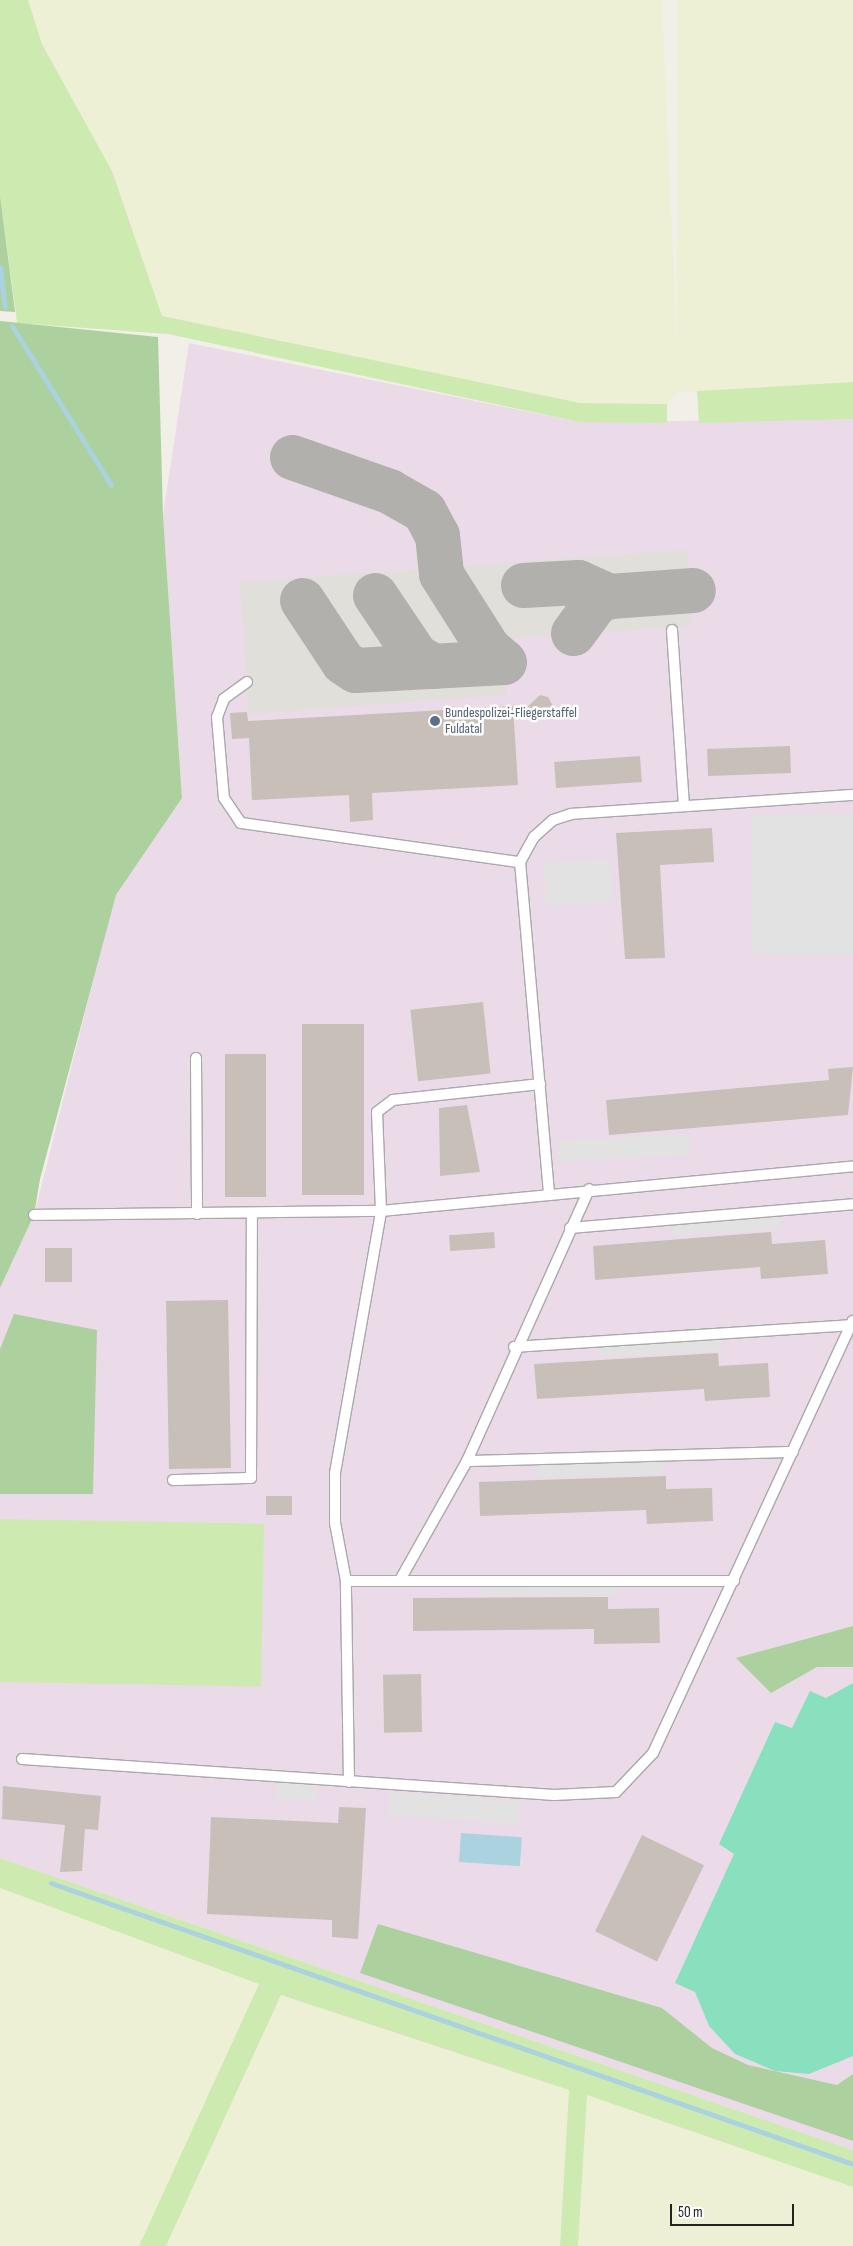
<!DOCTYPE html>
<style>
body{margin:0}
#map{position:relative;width:853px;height:2246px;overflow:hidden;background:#f2efe9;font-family:"Sofia Sans Condensed",sans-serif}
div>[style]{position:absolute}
.industrial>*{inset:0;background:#ebdbe8}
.airport>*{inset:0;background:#e1dfda}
.farmland>*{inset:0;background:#eef0d5;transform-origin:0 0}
.grass>*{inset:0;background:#cdebb0;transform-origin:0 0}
.forest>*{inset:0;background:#add19e}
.pitch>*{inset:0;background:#88e0be}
.parking>*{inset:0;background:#e2e2e2;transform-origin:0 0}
.water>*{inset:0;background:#aad3df;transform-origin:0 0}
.stream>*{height:5px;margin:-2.5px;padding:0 2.5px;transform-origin:2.5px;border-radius:2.5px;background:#aad3df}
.taxiway>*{height:45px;margin:-22.5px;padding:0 22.5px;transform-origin:22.5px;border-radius:22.5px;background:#b1b0ac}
.building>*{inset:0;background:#c7bfb8;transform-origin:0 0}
.roads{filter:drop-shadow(1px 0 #a9a9a9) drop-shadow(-1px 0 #a9a9a9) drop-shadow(0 1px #a9a9a9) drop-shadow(0 -1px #a9a9a9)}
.lane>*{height:10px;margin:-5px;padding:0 5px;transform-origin:5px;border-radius:5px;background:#fff}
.dots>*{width:14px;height:14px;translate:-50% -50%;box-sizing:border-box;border:2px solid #fff;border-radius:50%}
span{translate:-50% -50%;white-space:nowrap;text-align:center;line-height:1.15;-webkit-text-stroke:5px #fff;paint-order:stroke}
.service-label{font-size:14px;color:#4e5e75}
.left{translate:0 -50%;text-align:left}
.scale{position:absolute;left:670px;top:2204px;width:124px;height:22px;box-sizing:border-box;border:2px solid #222;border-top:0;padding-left:6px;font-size:15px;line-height:18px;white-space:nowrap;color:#222;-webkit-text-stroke:4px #fff;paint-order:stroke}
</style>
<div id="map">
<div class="industrial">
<div style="clip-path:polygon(189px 343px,579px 422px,853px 419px,853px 2150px,0 1858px,0 1288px,34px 1215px,114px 898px,182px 798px,163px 515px)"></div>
</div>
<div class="airport">
<div style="clip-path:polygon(687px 550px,692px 626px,503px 639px,506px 695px,249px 714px,240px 582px)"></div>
</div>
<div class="farmland">
<div style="clip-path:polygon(28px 0,662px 0,679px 391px,667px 404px,580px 403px,162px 316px,112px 171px,42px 44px)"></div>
<div style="left:677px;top:0;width:176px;height:392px"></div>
<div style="clip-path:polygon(0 1888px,259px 1984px,139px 2246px,0 2246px)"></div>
<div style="clip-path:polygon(281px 1995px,569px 2090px,560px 2246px,166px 2246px)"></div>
<div style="clip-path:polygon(587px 2094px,853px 2187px,853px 2246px,578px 2246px)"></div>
</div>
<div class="grass">
<div style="clip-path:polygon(0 0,28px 0,42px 44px,112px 171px,162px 316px,580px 403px,667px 404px,667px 423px,579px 422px,168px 334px,17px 323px,0 195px)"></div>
<div style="clip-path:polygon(853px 382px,853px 419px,699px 423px,697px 391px)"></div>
<div style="left:0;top:1519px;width:264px;height:163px;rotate:1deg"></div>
<div style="clip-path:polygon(0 1858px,853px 2150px,853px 2187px,587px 2095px,578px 2246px,560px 2246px,569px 2090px,281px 1995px,166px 2246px,139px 2246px,259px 1984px,0 1888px)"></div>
</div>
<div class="forest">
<div style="clip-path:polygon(0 195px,15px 312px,0 311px)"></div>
<div style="clip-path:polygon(0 321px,158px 337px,163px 515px,182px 798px,116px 895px,40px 1179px,34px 1215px,0 1288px)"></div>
<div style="clip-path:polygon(14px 1314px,97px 1330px,93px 1494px,0 1494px,0 1349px)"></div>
<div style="clip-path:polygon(853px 1626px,853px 1667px,817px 1667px,771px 1693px,736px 1658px)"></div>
<div style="clip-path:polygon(378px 1924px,662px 2008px,712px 2048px,748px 2065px,837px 2085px,853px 2074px,853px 2141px,360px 1973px)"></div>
</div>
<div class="pitch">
<div style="clip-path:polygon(853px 1683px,853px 2056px,809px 2074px,775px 2071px,735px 2054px,709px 2026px,695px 1992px,675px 1983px,734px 1854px,719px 1844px,775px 1722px,792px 1728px,810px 1691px,826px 1698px)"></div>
</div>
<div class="parking">
<div style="left:853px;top:814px;width:140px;height:100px;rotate:90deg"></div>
<div style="left:610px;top:859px;width:43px;height:66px;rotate:87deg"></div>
<div style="left:689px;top:1134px;width:21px;height:132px;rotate:87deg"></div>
<div style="clip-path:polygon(782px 1214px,781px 1229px,670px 1236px,674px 1223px)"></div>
<div style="clip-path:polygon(723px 1337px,722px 1351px,598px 1357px,604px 1345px)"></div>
<div style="clip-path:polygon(666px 1460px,662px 1475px,534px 1477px,537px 1464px)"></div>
<div style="clip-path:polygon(619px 1582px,615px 1596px,479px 1596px,485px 1583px)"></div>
<div style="left:277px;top:1783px;width:40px;height:16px;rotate:4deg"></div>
<div style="left:389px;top:1792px;width:131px;height:23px;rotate:4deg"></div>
</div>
<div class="water">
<div style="left:461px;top:1833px;width:61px;height:29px;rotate:4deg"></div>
</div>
<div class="stream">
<div style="left:0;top:267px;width:39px;rotate:83deg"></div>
<div style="left:12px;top:326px;width:187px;rotate:58.1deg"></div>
<div style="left:51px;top:1883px;width:850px;rotate:19.31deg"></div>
</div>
<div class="taxiway">
<div style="left:292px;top:457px;width:103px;rotate:19.3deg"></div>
<div style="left:389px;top:491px;width:40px;rotate:29.7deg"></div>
<div style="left:424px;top:511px;width:27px;rotate:62deg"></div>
<div style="left:437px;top:535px;width:39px;rotate:84deg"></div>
<div style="left:441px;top:574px;width:88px;rotate:57.6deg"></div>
<div style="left:488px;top:648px;width:21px;rotate:41deg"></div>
<div style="left:523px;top:585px;width:55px;rotate:-3.1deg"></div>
<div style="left:578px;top:582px;width:35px;rotate:24deg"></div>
<div style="left:610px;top:596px;width:83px;rotate:-4.1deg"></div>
<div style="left:375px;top:595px;width:73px;rotate:56.1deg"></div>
<div style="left:416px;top:656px;width:20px;rotate:30deg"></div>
<div style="left:302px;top:600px;width:74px;rotate:56.5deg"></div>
<div style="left:343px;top:662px;width:14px;rotate:34deg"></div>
<div style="left:355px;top:670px;width:149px;rotate:-3.1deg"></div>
<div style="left:573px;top:633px;width:39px;rotate:-54deg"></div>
<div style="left:596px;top:601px;width:15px;rotate:-20deg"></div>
</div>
<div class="building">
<div style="clip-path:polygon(540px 695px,548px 697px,553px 706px,541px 718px,523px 711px)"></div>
<div style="clip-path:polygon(513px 706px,518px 785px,372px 793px,373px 820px,350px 822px,349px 795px,252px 800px,249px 738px,232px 739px,230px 713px,247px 712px,248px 721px)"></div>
<div style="left:790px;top:746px;width:27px;height:83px;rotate:88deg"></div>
<div style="left:640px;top:756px;width:26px;height:86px;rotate:86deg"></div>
<div style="clip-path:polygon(712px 828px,714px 862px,660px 865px,665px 958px,625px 959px,616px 833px)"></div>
<div style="left:483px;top:1002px;width:72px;height:73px;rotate:84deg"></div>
<div style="left:364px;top:1024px;width:171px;height:62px;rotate:90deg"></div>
<div style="left:266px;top:1054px;width:143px;height:41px;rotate:90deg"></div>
<div style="clip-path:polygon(853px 1067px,848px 1115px,609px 1135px,606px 1100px,829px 1080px,828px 1069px)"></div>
<div style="clip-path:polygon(467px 1105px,480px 1172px,440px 1176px,439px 1108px)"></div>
<div style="left:494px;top:1232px;width:16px;height:45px;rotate:86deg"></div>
<div style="clip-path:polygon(771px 1232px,772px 1244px,825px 1240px,828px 1274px,761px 1279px,760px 1267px,595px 1280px,593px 1246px)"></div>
<div style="left:45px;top:1248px;width:27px;height:34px"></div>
<div style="left:228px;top:1300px;width:168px;height:62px;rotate:89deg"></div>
<div style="clip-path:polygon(718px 1353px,719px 1366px,768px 1363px,770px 1397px,705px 1401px,704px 1389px,537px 1399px,534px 1364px)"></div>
<div style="clip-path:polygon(666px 1476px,666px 1489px,712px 1488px,713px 1521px,647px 1524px,646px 1510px,480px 1516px,479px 1482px)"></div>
<div style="left:266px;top:1496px;width:26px;height:19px"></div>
<div style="clip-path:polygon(608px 1597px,608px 1609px,659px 1608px,660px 1643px,594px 1644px,594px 1629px,413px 1631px,413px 1598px)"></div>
<div style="left:421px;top:1674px;width:58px;height:38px;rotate:89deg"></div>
<div style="clip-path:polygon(3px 1786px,101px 1796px,98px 1830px,85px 1829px,82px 1871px,60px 1872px,65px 1825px,2px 1819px)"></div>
<div style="clip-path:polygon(339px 1807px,366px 1808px,358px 1939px,332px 1937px,332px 1920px,207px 1914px,211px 1817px,338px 1823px)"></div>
<div style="left:642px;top:1835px;width:69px;height:107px;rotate:26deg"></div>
</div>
<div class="roads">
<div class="lane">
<div style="left:672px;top:630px;width:175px;rotate:86.1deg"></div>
<div style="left:247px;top:682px;width:29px;rotate:144deg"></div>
<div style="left:224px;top:699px;width:19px;rotate:111deg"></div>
<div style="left:217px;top:717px;width:81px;rotate:85.1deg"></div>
<div style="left:224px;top:798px;width:30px;rotate:56deg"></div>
<div style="left:241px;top:823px;width:282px;rotate:8deg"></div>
<div style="left:196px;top:1058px;width:156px;rotate:89.6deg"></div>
<div style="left:549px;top:1193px;width:332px;rotate:-95deg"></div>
<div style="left:520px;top:862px;width:29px;rotate:-61deg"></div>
<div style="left:534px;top:837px;width:25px;rotate:-42deg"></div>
<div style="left:553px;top:820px;width:19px;rotate:-18deg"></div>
<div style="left:571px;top:814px;width:283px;rotate:-3.9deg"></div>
<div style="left:34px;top:1215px;width:347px;rotate:-0.7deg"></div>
<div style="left:381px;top:1211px;width:474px;rotate:-5.4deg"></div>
<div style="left:570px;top:1228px;width:284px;rotate:-4.8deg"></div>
<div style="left:514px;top:1347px;width:339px;rotate:-3.7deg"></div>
<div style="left:467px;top:1461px;width:326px;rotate:-1.6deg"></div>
<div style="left:173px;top:1480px;width:78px;rotate:-1.5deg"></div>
<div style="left:251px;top:1478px;width:265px;rotate:-89.8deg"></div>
<div style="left:400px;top:1580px;width:137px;rotate:-60.6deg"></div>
<div style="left:467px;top:1461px;width:298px;rotate:-65.8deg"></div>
<div style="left:346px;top:1581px;width:388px"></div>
<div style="left:22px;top:1759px;width:533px;rotate:3.87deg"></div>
<div style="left:554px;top:1795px;width:62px;rotate:-2.8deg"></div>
<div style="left:616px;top:1792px;width:54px;rotate:-46.5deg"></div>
<div style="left:653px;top:1753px;width:476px;rotate:-65.2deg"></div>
<div style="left:349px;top:1782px;width:201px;rotate:-90.9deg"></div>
<div style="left:346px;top:1581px;width:59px;rotate:-100.7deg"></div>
<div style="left:335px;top:1523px;width:50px;rotate:-90deg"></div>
<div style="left:335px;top:1473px;width:266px;rotate:-80deg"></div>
<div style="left:381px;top:1211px;width:99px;rotate:-92.3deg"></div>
<div style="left:377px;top:1112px;width:20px;rotate:-37deg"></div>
<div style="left:393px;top:1100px;width:148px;rotate:-6.2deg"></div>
</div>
</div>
<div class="dots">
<div style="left:435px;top:721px;background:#5c6f8a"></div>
</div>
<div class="service-label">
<span class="left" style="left:445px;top:721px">Bundespolizei-Fliegerstaffel<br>Fuldatal</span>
</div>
<div class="scale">50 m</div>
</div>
